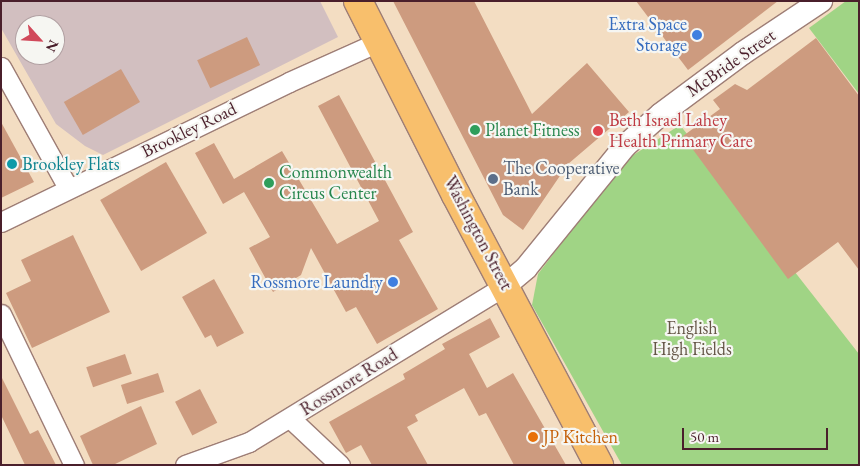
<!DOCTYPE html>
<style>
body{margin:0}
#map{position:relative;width:860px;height:466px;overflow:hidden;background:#f3ddc2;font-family:"EB Garamond",serif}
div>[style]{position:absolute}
.industrial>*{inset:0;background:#d2bfc0}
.green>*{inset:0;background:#a0d485}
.building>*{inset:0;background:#cd9b7f;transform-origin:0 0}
.roads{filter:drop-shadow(1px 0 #9e7e76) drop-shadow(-1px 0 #9e7e76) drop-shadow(0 1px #9e7e76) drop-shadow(0 -1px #9e7e76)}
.minor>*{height:19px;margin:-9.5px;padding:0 9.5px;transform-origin:9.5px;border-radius:9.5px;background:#fff}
.tertiary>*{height:22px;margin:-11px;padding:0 11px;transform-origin:11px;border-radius:11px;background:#fff}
.primary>*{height:28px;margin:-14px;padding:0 14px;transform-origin:14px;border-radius:14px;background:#f8bf6c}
.dots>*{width:14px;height:14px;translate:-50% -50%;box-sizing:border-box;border:2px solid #f6f6f2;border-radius:50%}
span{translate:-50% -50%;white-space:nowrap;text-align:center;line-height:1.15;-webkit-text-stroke:4.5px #f6f6f2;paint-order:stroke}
.shop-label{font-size:18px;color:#366cbe}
.right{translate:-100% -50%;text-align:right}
.street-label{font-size:18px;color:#4a1f2b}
.health-label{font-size:18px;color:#be3a42}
.left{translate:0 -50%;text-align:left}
.leisure-label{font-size:18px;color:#27864d}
.culture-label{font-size:18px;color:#0d838f}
.service-label{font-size:18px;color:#4e5e75}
.park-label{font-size:18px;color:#645546}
.food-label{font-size:18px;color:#c56008}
.frame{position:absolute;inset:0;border:2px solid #4a1f2b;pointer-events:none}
.north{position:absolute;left:15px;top:15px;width:50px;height:50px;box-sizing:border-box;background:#f6f6f2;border:1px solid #b1a0a2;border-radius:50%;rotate:116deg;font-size:14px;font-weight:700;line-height:20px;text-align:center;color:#4a1f2b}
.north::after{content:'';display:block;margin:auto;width:18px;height:22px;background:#d1495b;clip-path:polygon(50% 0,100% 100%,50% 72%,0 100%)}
.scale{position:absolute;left:682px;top:428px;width:146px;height:22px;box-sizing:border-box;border:2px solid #4a1f2b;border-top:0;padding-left:6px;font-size:15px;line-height:18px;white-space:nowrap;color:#4a1f2b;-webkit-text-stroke:4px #f6f6f2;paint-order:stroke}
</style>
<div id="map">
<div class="industrial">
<div style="clip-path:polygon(evenodd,1px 1px,320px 1px,338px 37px,103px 155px,85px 146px,56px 124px,1px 28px,1px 1px,25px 25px,55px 25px,55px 55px,25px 55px,25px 25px)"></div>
</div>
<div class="green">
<div style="clip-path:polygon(846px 1px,859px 1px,859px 94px,809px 28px)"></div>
<div style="clip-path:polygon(680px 125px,859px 354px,859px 465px,622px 465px,532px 305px,538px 274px,624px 161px)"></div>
</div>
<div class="building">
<div style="clip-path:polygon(393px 1px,474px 1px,532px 114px,587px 63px,629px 112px,568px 164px,523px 230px,503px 215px)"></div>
<div style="clip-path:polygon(636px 1px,778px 1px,688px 70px)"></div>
<div style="left:247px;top:37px;width:31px;height:55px;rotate:65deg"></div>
<div style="clip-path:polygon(816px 38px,859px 96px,859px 270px,838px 242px,788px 279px,683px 136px,720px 109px,713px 100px,735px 84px,747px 90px)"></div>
<div style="left:121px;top:69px;width:38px;height:66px;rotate:60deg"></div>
<div style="clip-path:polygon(339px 95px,413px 232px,399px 240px,438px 309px,377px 344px,356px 307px,346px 312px,311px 248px,301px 275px,273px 292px,249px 248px,270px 237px,244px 192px,223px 204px,195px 153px,214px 143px,234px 179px,282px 151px,337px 244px,379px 221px,318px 106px)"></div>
<div style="clip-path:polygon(1px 122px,34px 182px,1px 198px)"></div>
<div style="left:166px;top:162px;width:82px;height:76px;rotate:60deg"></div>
<div style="clip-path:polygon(73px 235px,110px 312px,32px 348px,6px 293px,31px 281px,21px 260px)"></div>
<div style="clip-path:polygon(214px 279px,244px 333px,217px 347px,211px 335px,205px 338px,182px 297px)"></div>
<div style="clip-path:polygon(490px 318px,500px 337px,469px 354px,487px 388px,513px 373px,566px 465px,514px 465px,486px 413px,479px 416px,464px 388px,415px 415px,418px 421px,407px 427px,428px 465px,372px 465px,361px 445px,346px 453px,329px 422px,405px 379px,403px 374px,445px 349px,442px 344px)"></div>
<div style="left:125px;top:354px;width:21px;height:41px;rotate:71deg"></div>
<div style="left:158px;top:373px;width:20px;height:39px;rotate:72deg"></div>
<div style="clip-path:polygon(1px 376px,30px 434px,38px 430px,56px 465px,25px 465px,1px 415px)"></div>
<div style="left:200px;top:389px;width:38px;height:28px;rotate:63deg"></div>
<div style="clip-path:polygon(141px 406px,157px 444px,113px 465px,93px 465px,80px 436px)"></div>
</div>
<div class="roads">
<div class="minor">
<div style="left:1px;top:67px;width:138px;rotate:61deg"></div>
<div style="left:1px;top:222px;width:320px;rotate:-25.9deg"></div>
<div style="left:289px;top:82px;width:98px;rotate:-24.2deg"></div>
<div style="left:1px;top:314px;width:168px;rotate:64.2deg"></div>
<div style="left:291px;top:419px;width:67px;rotate:43.2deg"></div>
<div style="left:185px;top:465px;width:68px;rotate:-19.8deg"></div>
<div style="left:249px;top:442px;width:301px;rotate:-31.4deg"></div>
</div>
<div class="tertiary">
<div style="left:506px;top:285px;width:26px;rotate:-40deg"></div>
<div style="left:526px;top:268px;width:157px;rotate:-50.9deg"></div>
<div style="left:625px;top:146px;width:48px;rotate:-41.6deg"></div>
<div style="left:661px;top:114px;width:102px;rotate:-36.6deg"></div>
<div style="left:743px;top:53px;width:94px;rotate:-33.7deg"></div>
</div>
<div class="primary">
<div style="left:358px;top:1px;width:217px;rotate:63.2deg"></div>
<div style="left:456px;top:195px;width:306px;rotate:62.1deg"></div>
</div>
</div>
<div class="dots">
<div style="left:697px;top:35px;background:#3f7fe0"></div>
<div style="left:475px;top:130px;background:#2e9e5b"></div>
<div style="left:598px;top:131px;background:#e0444e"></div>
<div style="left:12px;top:164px;background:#0f9aa8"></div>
<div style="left:493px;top:179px;background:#5c6f8a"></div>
<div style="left:269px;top:183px;background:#2e9e5b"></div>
<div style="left:393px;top:282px;background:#3f7fe0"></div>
<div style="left:533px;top:437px;background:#e8710a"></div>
</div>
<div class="shop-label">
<span class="right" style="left:687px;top:35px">Extra Space<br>Storage</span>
<span class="right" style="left:383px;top:282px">Rossmore Laundry</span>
</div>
<div class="street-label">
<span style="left:731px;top:63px;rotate:-35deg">McBride Street</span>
<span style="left:189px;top:130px;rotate:-26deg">Brookley Road</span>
<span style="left:478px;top:233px;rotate:62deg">Washington Street</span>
<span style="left:349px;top:382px;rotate:-32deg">Rossmore Road</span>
</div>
<div class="health-label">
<span class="left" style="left:609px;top:131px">Beth Israel Lahey<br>Health Primary Care</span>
</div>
<div class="leisure-label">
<span class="left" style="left:485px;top:130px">Planet Fitness</span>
<span class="left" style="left:279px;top:183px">Commonwealth<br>Circus Center</span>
</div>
<div class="culture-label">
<span class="left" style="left:22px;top:164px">Brookley Flats</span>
</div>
<div class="service-label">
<span class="left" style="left:503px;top:179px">The Cooperative<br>Bank</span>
</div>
<div class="park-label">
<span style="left:692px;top:339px">English<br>High Fields</span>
</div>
<div class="food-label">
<span class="left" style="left:543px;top:437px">JP Kitchen</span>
</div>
<div class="frame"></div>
<div class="north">N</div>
<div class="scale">50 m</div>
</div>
